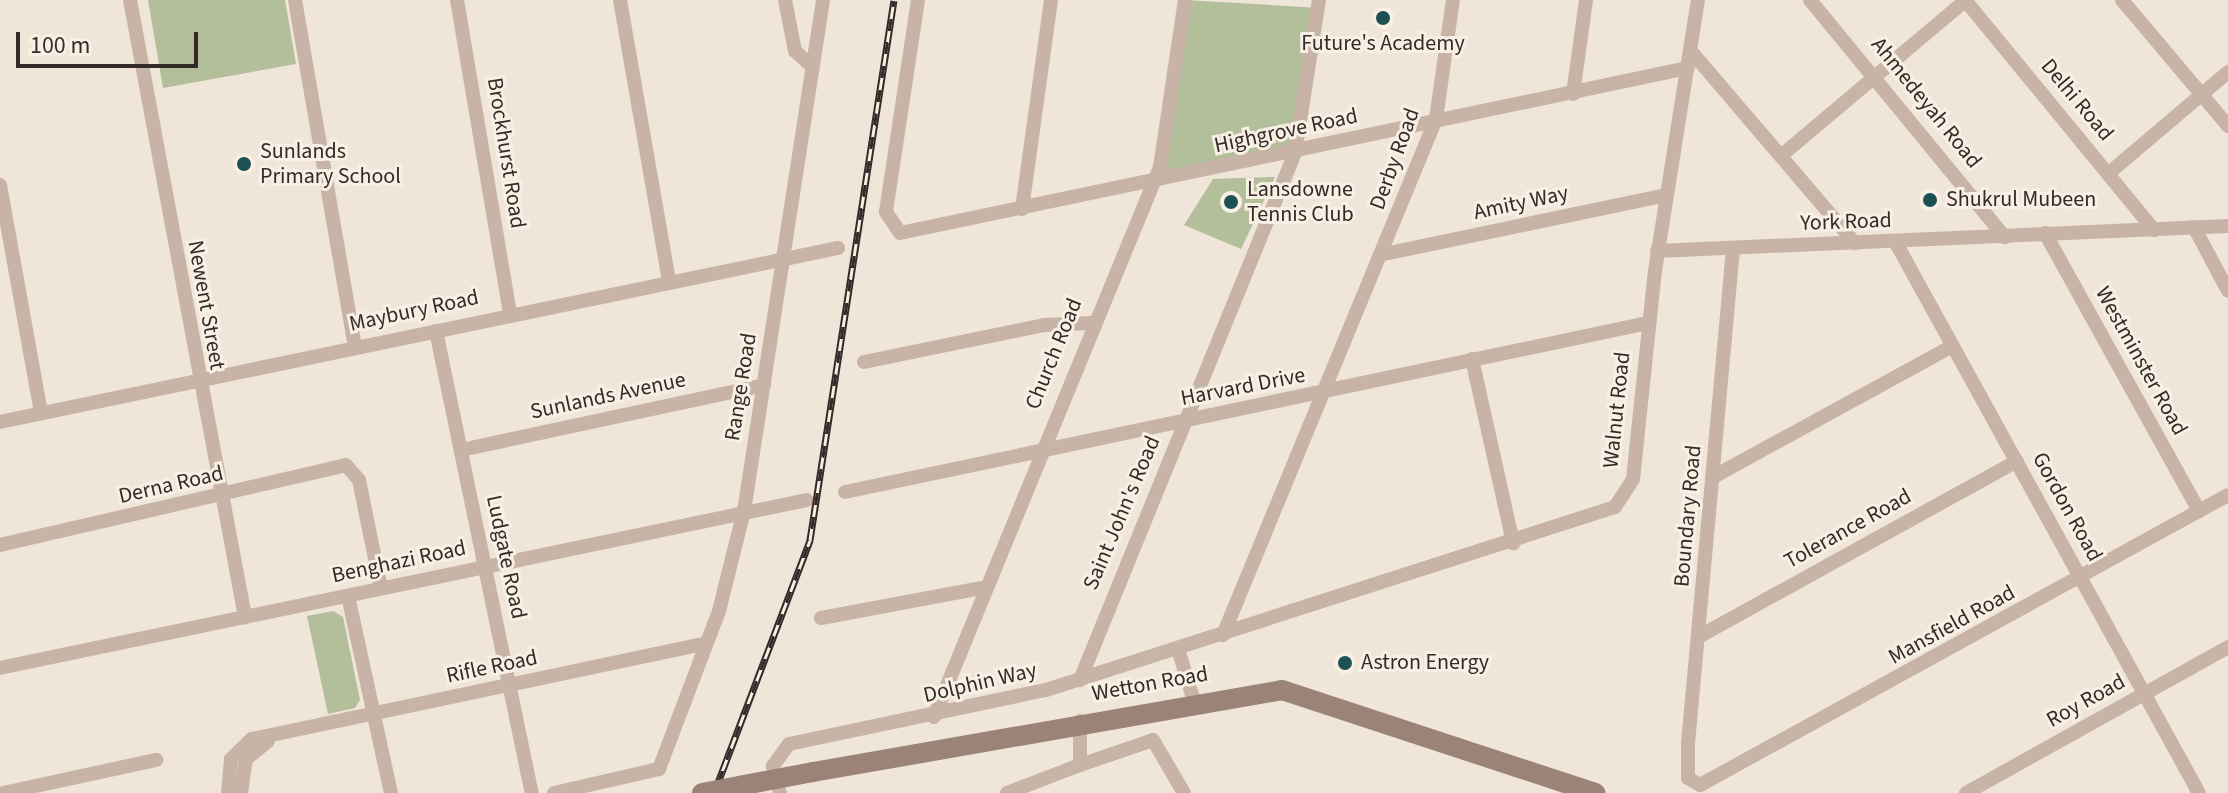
<!DOCTYPE html>
<style>
body{margin:0}
#map{position:relative;width:2228px;height:793px;overflow:hidden;background:#f0e5d9;font-family:"Source Sans 3",sans-serif}
div>[style]{position:absolute}
.green>*{inset:0;background:#b3be9a}
.street>*{height:14px;margin:-7px;padding:0 7px;transform-origin:7px;border-radius:7px;background:#c7b4a6}
.secondary>*{height:20px;margin:-10px;padding:0 10px;transform-origin:10px;border-radius:10px;background:#9b8477}
.rail>*{height:7px;margin-top:-3.5px;transform-origin:0;background:repeating-linear-gradient(90deg,#f8efe5 0 12px,#342a27 0 24px);box-sizing:border-box;border-block:2px solid #342a27}
.secondary-bridge>*{height:20px;margin:-10px;padding:0 10px;transform-origin:10px;border-radius:10px;background:#9b8477}
.dots>*{width:22px;height:22px;translate:-50% -50%;box-sizing:border-box;border:4px solid #f8efe5;border-radius:50%}
span{translate:-50% -50%;white-space:nowrap;text-align:center;line-height:1.15;-webkit-text-stroke:6px #f8efe5;paint-order:stroke}
.poi-label{font-size:22px;color:#342a27}
.left{translate:0 -50%;text-align:left}
.street-label{font-size:22px;color:#342a27}
.scale{position:absolute;left:16px;top:32px;width:182px;height:36px;box-sizing:border-box;border:4px solid #342a27;border-top:0;padding-left:10px;font-size:24px;line-height:28px;white-space:nowrap;color:#342a27;-webkit-text-stroke:6px #f8efe5;paint-order:stroke}
</style>
<div id="map">
<div class="green">
<div style="clip-path:polygon(148px 0,285px 0,296px 64px,163px 88px)"></div>
<div style="clip-path:polygon(1185px 0,1321px 8px,1299px 152px,1155px 180px)"></div>
<div style="clip-path:polygon(1275px 177px,1241px 249px,1184px 225px,1213px 179px)"></div>
<div style="clip-path:polygon(333px 611px,343px 617px,360px 700px,355px 708px,328px 714px,307px 616px)"></div>
</div>
<div class="street">
<div style="left:130px;top:0;width:628px;rotate:79.44deg"></div>
<div style="left:295px;top:0;width:352px;rotate:80.2deg"></div>
<div style="left:457px;top:0;width:317px;rotate:80.4deg"></div>
<div style="left:620px;top:0;width:285px;rotate:80.1deg"></div>
<div style="left:785px;top:0;width:52px;rotate:78.9deg"></div>
<div style="left:795px;top:51px;width:24px;rotate:42deg"></div>
<div style="left:918px;top:0;width:214px;rotate:98.6deg"></div>
<div style="left:886px;top:212px;width:25px;rotate:56deg"></div>
<div style="left:900px;top:233px;width:805px;rotate:-11.83deg"></div>
<div style="left:1810px;top:0;width:307px;rotate:50.6deg"></div>
<div style="left:1965px;top:0;width:298px;rotate:50.6deg"></div>
<div style="left:2122px;top:0;width:165px;rotate:49.9deg"></div>
<div style="left:1690px;top:50px;width:254px;rotate:49.5deg"></div>
<div style="left:1573px;top:94px;width:95px;rotate:-82.1deg"></div>
<div style="left:1782px;top:155px;width:241px;rotate:-40.1deg"></div>
<div style="left:2109px;top:173px;width:156px;rotate:-40.3deg"></div>
<div style="left:0;top:185px;width:232px;rotate:79.8deg"></div>
<div style="left:1022px;top:209px;width:211px;rotate:-82.1deg"></div>
<div style="left:2194px;top:227px;width:72px;rotate:62deg"></div>
<div style="left:2045px;top:233px;width:318px;rotate:61deg"></div>
<div style="left:1896px;top:243px;width:628px;rotate:61.15deg"></div>
<div style="left:1733px;top:249px;width:498px;rotate:95.2deg"></div>
<div style="left:1688px;top:745px;width:33px;rotate:90deg"></div>
<div style="left:1688px;top:778px;width:14px;rotate:30deg"></div>
<div style="left:1700px;top:785px;width:602px;rotate:-28.78deg"></div>
<div style="left:1657px;top:251px;width:572px;rotate:-2.51deg"></div>
<div style="left:1384px;top:254px;width:288px;rotate:-11.8deg"></div>
<div style="left:436px;top:331px;width:472px;rotate:78.3deg"></div>
<div style="left:1472px;top:359px;width:189px;rotate:77.4deg"></div>
<div style="left:864px;top:362px;width:184px;rotate:-11.6deg"></div>
<div style="left:1044px;top:325px;width:47px;rotate:-2.4deg"></div>
<div style="left:0;top:422px;width:856px;rotate:-11.73deg"></div>
<div style="left:461px;top:450px;width:310px;rotate:-12.1deg"></div>
<div style="left:1713px;top:477px;width:270px;rotate:-28.7deg"></div>
<div style="left:845px;top:492px;width:821px;rotate:-11.89deg"></div>
<div style="left:0;top:545px;width:355px;rotate:-13deg"></div>
<div style="left:346px;top:465px;width:20px;rotate:49deg"></div>
<div style="left:359px;top:480px;width:110px;rotate:78.5deg"></div>
<div style="left:348px;top:596px;width:202px;rotate:77.7deg"></div>
<div style="left:821px;top:618px;width:164px;rotate:-10.6deg"></div>
<div style="left:1223px;top:635px;width:558px;rotate:-67.57deg"></div>
<div style="left:1436px;top:119px;width:120px;rotate:-81.9deg"></div>
<div style="left:1700px;top:636px;width:362px;rotate:-28.9deg"></div>
<div style="left:1178px;top:649px;width:54px;rotate:72.9deg"></div>
<div style="left:0;top:668px;width:824px;rotate:-11.76deg"></div>
<div style="left:1080px;top:680px;width:569px;rotate:-67.81deg"></div>
<div style="left:1295px;top:153px;width:155px;rotate:-81.1deg"></div>
<div style="left:934px;top:717px;width:595px;rotate:-67.66deg"></div>
<div style="left:1160px;top:167px;width:169px;rotate:-81.5deg"></div>
<div style="left:1080px;top:765px;width:77px;rotate:-18.9deg"></div>
<div style="left:1153px;top:740px;width:61px;rotate:59.7deg"></div>
<div style="left:3px;top:793px;width:157px;rotate:-12.2deg"></div>
<div style="left:228px;top:793px;width:34px;rotate:-85deg"></div>
<div style="left:231px;top:759px;width:29px;rotate:-44deg"></div>
<div style="left:252px;top:739px;width:464px;rotate:-11.9deg"></div>
<div style="left:241px;top:793px;width:34px;rotate:-82deg"></div>
<div style="left:246px;top:759px;width:28px;rotate:-39deg"></div>
<div style="left:554px;top:793px;width:108px;rotate:-12.9deg"></div>
<div style="left:659px;top:769px;width:169px;rotate:-69.2deg"></div>
<div style="left:719px;top:611px;width:103px;rotate:-76deg"></div>
<div style="left:744px;top:511px;width:517px;rotate:-81.21deg"></div>
<div style="left:780px;top:793px;width:28px;rotate:-105deg"></div>
<div style="left:773px;top:766px;width:27px;rotate:-54deg"></div>
<div style="left:789px;top:744px;width:263px;rotate:-11.9deg"></div>
<div style="left:1046px;top:690px;width:598px;rotate:-17.83deg"></div>
<div style="left:1615px;top:507px;width:33px;rotate:-57deg"></div>
<div style="left:1633px;top:479px;width:209px;rotate:-84deg"></div>
<div style="left:1655px;top:271px;width:274px;rotate:-81deg"></div>
<div style="left:1007px;top:793px;width:78px;rotate:-21deg"></div>
<div style="left:1080px;top:765px;width:44px;rotate:-90deg"></div>
<div style="left:1966px;top:793px;width:300px;rotate:-29.1deg"></div>
</div>
<div class="secondary">
<div style="left:813px;top:772px;width:476px;rotate:-9.9deg"></div>
<div style="left:1282px;top:690px;width:330px;rotate:18.2deg"></div>
</div>
<div class="rail">
<div style="left:714px;top:793px;width:271px;rotate:-69.2deg"></div>
<div style="left:810px;top:540px;width:546px;rotate:-81.16deg"></div>
</div>
<div class="secondary-bridge">
<div style="left:702px;top:793px;width:113px;rotate:-10.7deg"></div>
</div>
<div class="dots">
<div style="left:1383px;top:18px;background:#1e5153"></div>
<div style="left:244px;top:164px;background:#1e5153"></div>
<div style="left:1930px;top:200px;background:#1e5153"></div>
<div style="left:1231px;top:202px;background:#1e5153"></div>
<div style="left:1345px;top:663px;background:#1e5153"></div>
</div>
<div class="poi-label">
<span style="left:1383px;top:44px">Future's Academy</span>
<span class="left" style="left:260px;top:164px">Sunlands<br>Primary School</span>
<span class="left" style="left:1247px;top:202px">Lansdowne<br>Tennis Club</span>
<span class="left" style="left:1946px;top:200px">Shukrul Mubeen</span>
<span class="left" style="left:1361px;top:663px">Astron Energy</span>
</div>
<div class="street-label">
<span style="left:2077px;top:100px;rotate:50deg">Delhi Road</span>
<span style="left:1926px;top:103px;rotate:51deg">Ahmedeyah Road</span>
<span style="left:1286px;top:131px;rotate:-12deg">Highgrove Road</span>
<span style="left:506px;top:153px;rotate:81deg">Brockhurst Road</span>
<span style="left:1395px;top:159px;rotate:-70deg">Derby Road</span>
<span style="left:1521px;top:203px;rotate:-12deg">Amity Way</span>
<span style="left:1846px;top:222px;rotate:-2deg">York Road</span>
<span style="left:206px;top:305px;rotate:80deg">Newent Street</span>
<span style="left:414px;top:311px;rotate:-12deg">Maybury Road</span>
<span style="left:1054px;top:354px;rotate:-68deg">Church Road</span>
<span style="left:2141px;top:361px;rotate:61deg">Westminster Road</span>
<span style="left:741px;top:387px;rotate:-81deg">Range Road</span>
<span style="left:1243px;top:387px;rotate:-11deg">Harvard Drive</span>
<span style="left:608px;top:396px;rotate:-12deg">Sunlands Avenue</span>
<span style="left:1617px;top:410px;rotate:-84deg">Walnut Road</span>
<span style="left:171px;top:485px;rotate:-13deg">Derna Road</span>
<span style="left:2067px;top:507px;rotate:61deg">Gordon Road</span>
<span style="left:1122px;top:513px;rotate:-67deg">Saint John's Road</span>
<span style="left:1688px;top:516px;rotate:-85deg">Boundary Road</span>
<span style="left:1848px;top:529px;rotate:-29deg">Tolerance Road</span>
<span style="left:506px;top:557px;rotate:78deg">Ludgate Road</span>
<span style="left:399px;top:562px;rotate:-12deg">Benghazi Road</span>
<span style="left:1952px;top:625px;rotate:-29deg">Mansfield Road</span>
<span style="left:492px;top:667px;rotate:-12deg">Rifle Road</span>
<span style="left:980px;top:683px;rotate:-13deg">Dolphin Way</span>
<span style="left:1150px;top:684px;rotate:-10deg">Wetton Road</span>
<span style="left:2086px;top:701px;rotate:-29deg">Roy Road</span>
</div>
<div class="scale">100 m</div>
</div>
